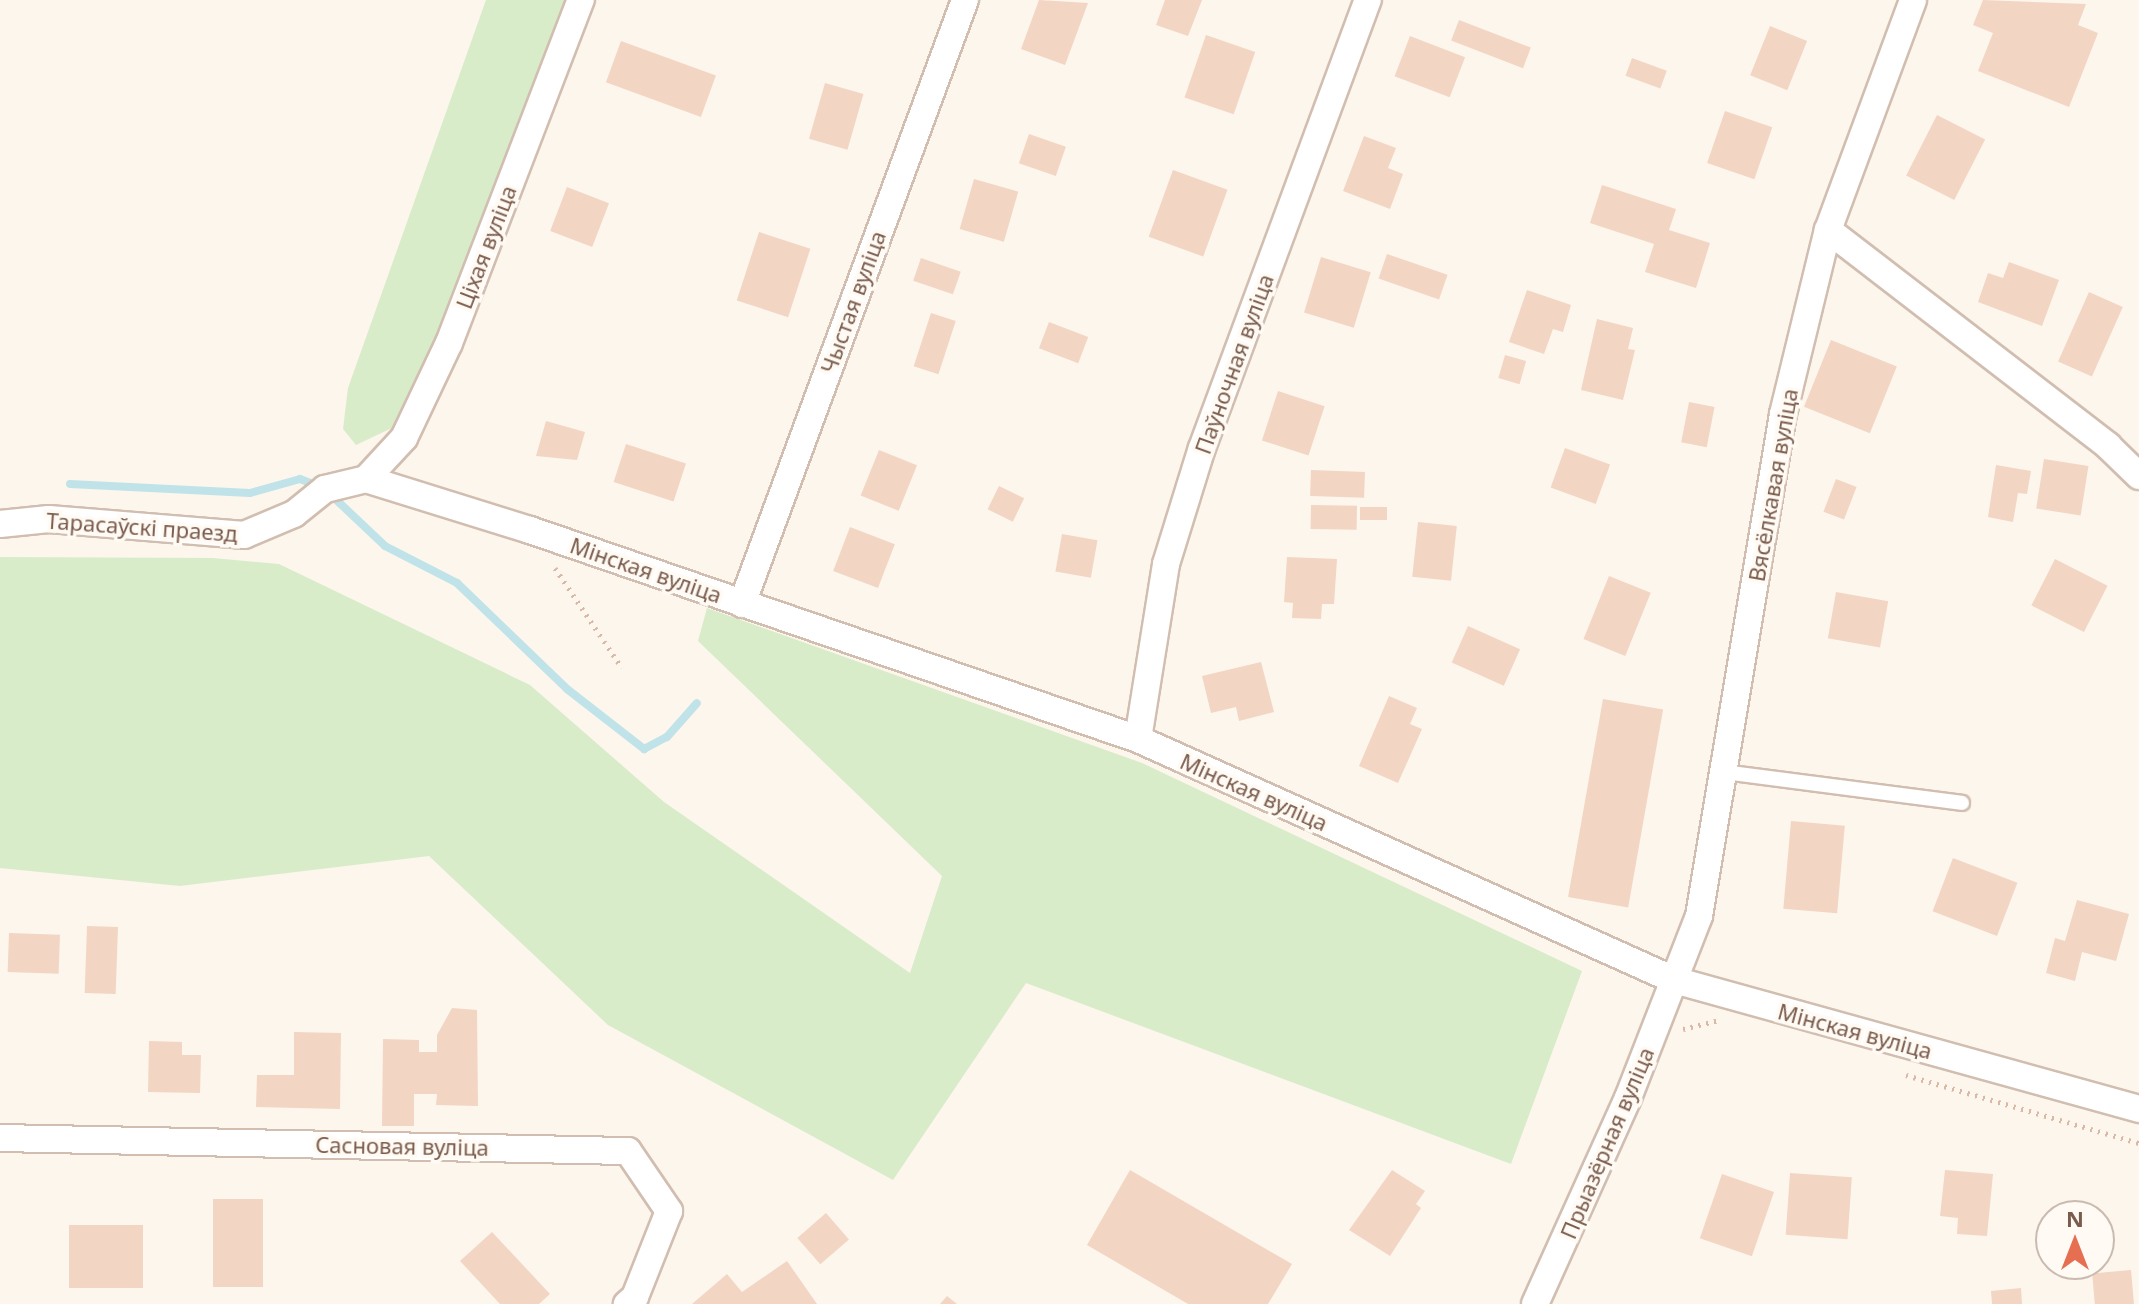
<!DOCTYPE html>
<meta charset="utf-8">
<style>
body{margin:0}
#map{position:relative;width:2139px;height:1304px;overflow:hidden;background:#fdf6ec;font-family:"Noto Sans",sans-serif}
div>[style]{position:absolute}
.green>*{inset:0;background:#d8ecc9}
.stream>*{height:8px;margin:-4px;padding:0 4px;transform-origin:4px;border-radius:4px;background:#bfe3e8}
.building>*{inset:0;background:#f3d5c3;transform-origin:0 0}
.path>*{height:5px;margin-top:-2.5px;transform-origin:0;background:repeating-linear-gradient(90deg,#d9b8a5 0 2px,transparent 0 8px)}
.roads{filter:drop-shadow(2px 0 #d1beb0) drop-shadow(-2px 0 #d1beb0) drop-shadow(0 2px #d1beb0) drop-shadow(0 -2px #d1beb0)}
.lane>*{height:14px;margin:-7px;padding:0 7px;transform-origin:7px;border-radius:7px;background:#fff}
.street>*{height:26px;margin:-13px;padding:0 13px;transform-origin:13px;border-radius:13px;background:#fff}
span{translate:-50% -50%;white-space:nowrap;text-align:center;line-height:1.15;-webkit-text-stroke:7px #fffaf3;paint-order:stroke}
.street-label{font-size:22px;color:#7a5c4d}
.north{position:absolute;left:2035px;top:1200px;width:80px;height:80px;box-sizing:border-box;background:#fffaf3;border:2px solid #cabbb1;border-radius:50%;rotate:0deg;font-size:22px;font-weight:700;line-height:32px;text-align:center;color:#7a5c4d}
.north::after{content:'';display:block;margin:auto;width:28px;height:36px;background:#e76f51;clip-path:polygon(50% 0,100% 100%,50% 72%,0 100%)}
</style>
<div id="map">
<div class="green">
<div style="clip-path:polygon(486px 0,571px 0,437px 349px,394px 427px,356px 445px,343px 429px,348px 388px)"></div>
<div style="clip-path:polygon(0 557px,213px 558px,279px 564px,530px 685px,664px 802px,910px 973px,942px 876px,698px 641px,707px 608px,1142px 763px,1582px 971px,1511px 1164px,1026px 983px,893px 1180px,608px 1025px,429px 856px,180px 886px,0 868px)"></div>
</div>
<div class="stream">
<div style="left:70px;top:484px;width:180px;rotate:2.9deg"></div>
<div style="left:250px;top:493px;width:52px;rotate:-15.6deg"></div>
<div style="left:300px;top:479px;width:19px;rotate:21deg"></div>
<div style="left:329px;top:493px;width:77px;rotate:43.4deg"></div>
<div style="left:385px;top:546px;width:81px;rotate:27.2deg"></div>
<div style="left:457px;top:583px;width:153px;rotate:43.9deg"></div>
<div style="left:567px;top:689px;width:98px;rotate:37.9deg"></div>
<div style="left:644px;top:749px;width:26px;rotate:-28deg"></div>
<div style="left:667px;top:737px;width:45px;rotate:-48.6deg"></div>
</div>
<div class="building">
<div style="clip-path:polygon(1039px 0,1088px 3px,1065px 65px,1021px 49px)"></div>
<div style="clip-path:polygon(1165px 0,1202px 0,1188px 36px,1156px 25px)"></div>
<div style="clip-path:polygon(1983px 0,2086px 4px,2078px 25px,2098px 33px,2069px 107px,1978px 71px,1993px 33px,1973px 25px)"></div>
<div style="left:1459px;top:20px;width:77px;height:22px;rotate:21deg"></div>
<div style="left:1770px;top:26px;width:40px;height:53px;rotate:22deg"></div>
<div style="left:1206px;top:35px;width:52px;height:66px;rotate:19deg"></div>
<div style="left:1410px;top:36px;width:59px;height:43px;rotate:21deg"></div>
<div style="left:621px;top:41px;width:101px;height:44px;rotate:20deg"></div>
<div style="left:1632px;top:58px;width:37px;height:19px;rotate:20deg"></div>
<div style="left:825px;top:83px;width:40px;height:58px;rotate:16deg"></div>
<div style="left:1725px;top:111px;width:50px;height:55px;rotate:19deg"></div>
<div style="left:1937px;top:115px;width:54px;height:68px;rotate:27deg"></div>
<div style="left:1029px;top:134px;width:39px;height:31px;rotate:19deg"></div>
<div style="clip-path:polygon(1364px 136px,1396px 148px,1388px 168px,1403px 174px,1390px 209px,1343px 191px)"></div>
<div style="left:1173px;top:170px;width:58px;height:71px;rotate:20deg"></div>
<div style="left:974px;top:179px;width:46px;height:52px;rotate:16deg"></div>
<div style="clip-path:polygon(1602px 185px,1676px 209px,1669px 230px,1710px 243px,1696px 288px,1645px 272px,1654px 244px,1590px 223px)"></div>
<div style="left:567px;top:187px;width:45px;height:47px;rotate:21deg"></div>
<div style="left:759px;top:232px;width:54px;height:72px;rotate:18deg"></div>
<div style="left:1387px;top:254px;width:64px;height:26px;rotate:19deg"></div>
<div style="left:1321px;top:257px;width:52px;height:58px;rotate:17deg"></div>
<div style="left:921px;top:258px;width:42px;height:24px;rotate:19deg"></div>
<div style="clip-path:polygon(2009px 262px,2059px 280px,2042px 326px,1978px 302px,1988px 273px,2003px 278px)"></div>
<div style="clip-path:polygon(1527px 290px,1571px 305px,1563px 332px,1553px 329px,1544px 354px,1509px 342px)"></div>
<div style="left:2089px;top:292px;width:37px;height:76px;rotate:24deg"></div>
<div style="left:931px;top:313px;width:26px;height:56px;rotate:18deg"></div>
<div style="clip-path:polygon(1597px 319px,1633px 328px,1628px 349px,1635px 350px,1623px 400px,1581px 390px)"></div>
<div style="left:1049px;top:322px;width:42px;height:28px;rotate:21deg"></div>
<div style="left:1831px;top:340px;width:71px;height:72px;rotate:22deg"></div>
<div style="left:1505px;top:355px;width:22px;height:24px;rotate:16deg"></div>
<div style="left:1278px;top:391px;width:49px;height:52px;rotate:18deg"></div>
<div style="left:1689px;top:402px;width:26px;height:41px;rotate:11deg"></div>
<div style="clip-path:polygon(546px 421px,585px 432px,577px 460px,536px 456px)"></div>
<div style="left:626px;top:444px;width:63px;height:40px;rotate:18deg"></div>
<div style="left:1565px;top:448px;width:48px;height:42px;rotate:20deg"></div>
<div style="left:879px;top:450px;width:41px;height:49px;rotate:22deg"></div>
<div style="left:2044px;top:459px;width:45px;height:50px;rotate:9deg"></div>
<div style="clip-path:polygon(1996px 465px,2031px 471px,2027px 494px,2018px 493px,2013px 522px,1988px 517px)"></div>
<div style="left:1311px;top:470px;width:54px;height:26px;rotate:2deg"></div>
<div style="left:1836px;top:479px;width:22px;height:35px;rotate:21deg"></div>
<div style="left:999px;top:486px;width:28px;height:26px;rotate:26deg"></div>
<div style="left:1311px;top:505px;width:46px;height:24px;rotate:1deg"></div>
<div style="left:1360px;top:507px;width:27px;height:13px"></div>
<div style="left:1418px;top:522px;width:39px;height:55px;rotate:6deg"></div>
<div style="left:850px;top:527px;width:48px;height:47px;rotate:21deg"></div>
<div style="left:1062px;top:534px;width:36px;height:38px;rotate:10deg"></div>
<div style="clip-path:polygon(1287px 557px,1337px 559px,1334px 604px,1322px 604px,1321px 619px,1292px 618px,1293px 603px,1284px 602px)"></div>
<div style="left:2055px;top:559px;width:59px;height:52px;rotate:27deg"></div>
<div style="left:1609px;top:576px;width:45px;height:68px;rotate:22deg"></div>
<div style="left:1836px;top:592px;width:53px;height:47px;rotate:10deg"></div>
<div style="left:1468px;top:626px;width:57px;height:40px;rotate:24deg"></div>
<div style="clip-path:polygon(1261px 662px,1274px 712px,1239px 721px,1236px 707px,1211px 713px,1202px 676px)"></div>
<div style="clip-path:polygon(1389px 696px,1417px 708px,1410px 724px,1422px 729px,1398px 783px,1359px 766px)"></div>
<div style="left:1603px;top:699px;width:61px;height:201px;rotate:10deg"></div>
<div style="left:1791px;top:821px;width:54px;height:88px;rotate:5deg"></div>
<div style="left:1953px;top:858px;width:69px;height:57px;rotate:21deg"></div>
<div style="clip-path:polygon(2077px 900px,2129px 914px,2116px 961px,2082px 952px,2075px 981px,2046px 973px,2055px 938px,2065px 941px)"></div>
<div style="left:87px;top:926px;width:31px;height:67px;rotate:2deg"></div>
<div style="left:9px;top:933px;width:51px;height:39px;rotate:2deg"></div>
<div style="clip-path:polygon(452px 1008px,477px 1010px,478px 1106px,436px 1105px,437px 1094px,414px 1094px,414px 1126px,382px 1126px,383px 1039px,419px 1040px,419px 1052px,437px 1052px,437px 1035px)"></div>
<div style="clip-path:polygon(294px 1032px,341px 1033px,340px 1109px,256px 1107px,257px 1075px,294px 1075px)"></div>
<div style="clip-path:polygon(149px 1041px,182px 1042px,182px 1055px,201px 1055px,200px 1093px,148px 1092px)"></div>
<div style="clip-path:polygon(1130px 1170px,1292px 1264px,1268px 1304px,1188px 1304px,1087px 1245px)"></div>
<div style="clip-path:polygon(1392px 1170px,1425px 1191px,1416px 1204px,1421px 1208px,1390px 1256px,1349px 1230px)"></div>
<div style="clip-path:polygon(1945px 1170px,1993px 1174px,1987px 1236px,1957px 1234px,1958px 1218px,1940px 1216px)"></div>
<div style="left:1790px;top:1173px;width:62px;height:62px;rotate:4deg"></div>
<div style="left:1722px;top:1174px;width:55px;height:68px;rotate:19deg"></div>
<div style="left:213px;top:1199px;width:50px;height:88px"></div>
<div style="left:826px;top:1213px;width:35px;height:38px;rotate:49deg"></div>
<div style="left:69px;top:1225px;width:74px;height:63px"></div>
<div style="clip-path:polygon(492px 1232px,550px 1294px,539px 1304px,500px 1304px,460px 1261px)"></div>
<div style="clip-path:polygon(787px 1261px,817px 1304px,692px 1304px,727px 1274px,742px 1292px)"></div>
<div style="left:2131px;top:1270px;width:34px;height:39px;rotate:85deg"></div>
<div style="clip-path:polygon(2021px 1288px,2022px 1304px,1992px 1304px,1991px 1291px)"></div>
<div style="clip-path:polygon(947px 1296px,957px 1304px,940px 1304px)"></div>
</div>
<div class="path">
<div style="left:555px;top:568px;width:120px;rotate:56.2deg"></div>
<div style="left:1683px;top:1029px;width:38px;rotate:-14deg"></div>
<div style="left:1906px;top:1075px;width:243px;rotate:16.3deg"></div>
</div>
<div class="roads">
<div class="lane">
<div style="left:1724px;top:772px;width:240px;rotate:7.4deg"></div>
</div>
<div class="street">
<div style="left:1828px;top:230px;width:354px;rotate:37.6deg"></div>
<div style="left:2108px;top:446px;width:43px;rotate:44.1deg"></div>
<div style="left:366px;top:479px;width:172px;rotate:17.3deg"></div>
<div style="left:530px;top:530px;width:643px;rotate:18.97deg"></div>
<div style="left:1138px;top:739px;width:588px;rotate:24.21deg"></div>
<div style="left:1674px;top:980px;width:483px;rotate:15.5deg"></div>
<div style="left:366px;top:479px;width:56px;rotate:-47.2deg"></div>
<div style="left:404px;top:438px;width:105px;rotate:-64.7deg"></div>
<div style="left:449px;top:343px;width:368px;rotate:-69deg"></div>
<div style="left:0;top:524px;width:49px;rotate:-5.8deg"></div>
<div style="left:49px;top:519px;width:196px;rotate:4.7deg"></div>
<div style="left:244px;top:535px;width:54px;rotate:-22.8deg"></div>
<div style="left:294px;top:514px;width:40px;rotate:-39deg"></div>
<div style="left:325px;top:489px;width:42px;rotate:-13.7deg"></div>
<div style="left:742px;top:604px;width:644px;rotate:-69.74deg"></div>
<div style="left:1138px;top:739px;width:177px;rotate:-80.9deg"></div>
<div style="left:1166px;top:564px;width:121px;rotate:-72.8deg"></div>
<div style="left:1202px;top:448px;width:478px;rotate:-69.7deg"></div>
<div style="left:0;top:1138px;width:628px;rotate:1.19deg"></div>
<div style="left:628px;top:1151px;width:73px;rotate:55.7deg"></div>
<div style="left:669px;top:1211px;width:92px;rotate:111.6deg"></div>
<div style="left:635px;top:1297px;width:11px;rotate:139deg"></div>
<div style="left:1535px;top:1304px;width:226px;rotate:-65.7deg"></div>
<div style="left:1628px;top:1098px;width:195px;rotate:-68.7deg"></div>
<div style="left:1699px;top:916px;width:509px;rotate:-80.5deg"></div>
<div style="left:1783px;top:414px;width:189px;rotate:-76.3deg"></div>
<div style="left:1828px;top:230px;width:245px;rotate:-69.7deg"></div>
</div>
</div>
<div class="street-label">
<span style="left:486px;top:247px;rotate:-69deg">Ціхая вуліца</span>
<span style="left:853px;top:302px;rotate:-70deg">Чыстая вуліца</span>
<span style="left:1234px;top:364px;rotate:-70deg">Паўночная вуліца</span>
<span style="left:1773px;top:485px;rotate:-80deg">Вясёлкавая вуліца</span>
<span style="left:142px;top:527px;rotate:4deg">Тарасаўскі праезд</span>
<span style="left:646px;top:570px;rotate:19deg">Мінская вуліца</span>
<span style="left:1254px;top:792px;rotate:24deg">Мінская вуліца</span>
<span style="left:1855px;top:1031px;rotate:15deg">Мінская вуліца</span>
<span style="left:1607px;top:1143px;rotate:-67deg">Прыазёрная вуліца</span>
<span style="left:402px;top:1146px;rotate:1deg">Сасновая вуліца</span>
</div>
<div class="north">N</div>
</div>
